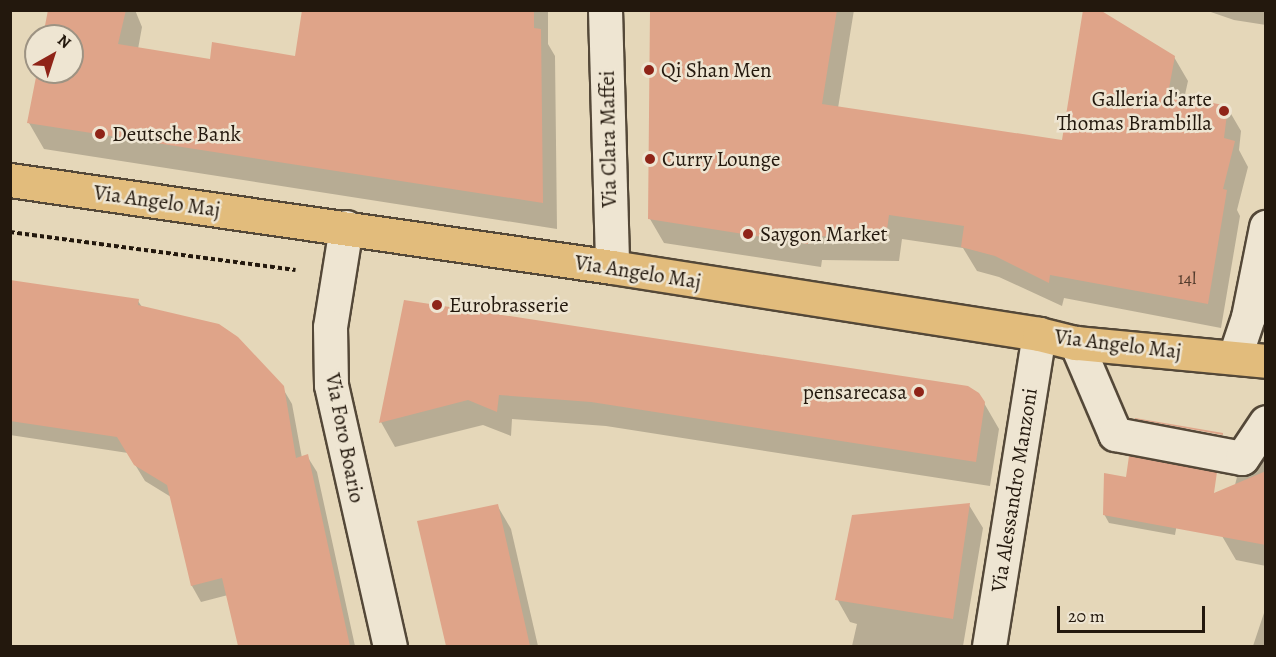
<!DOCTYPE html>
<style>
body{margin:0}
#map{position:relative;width:1276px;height:657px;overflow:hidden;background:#e5d7b9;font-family:Alegreya,serif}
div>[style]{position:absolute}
.shadow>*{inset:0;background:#0003}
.building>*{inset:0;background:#dfa489}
.path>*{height:4px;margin-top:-2px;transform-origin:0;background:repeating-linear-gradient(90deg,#23180d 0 4.5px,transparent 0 7.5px)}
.roads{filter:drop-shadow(2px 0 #544838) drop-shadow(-2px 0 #544838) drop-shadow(0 2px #544838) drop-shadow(0 -2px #544838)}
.minor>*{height:33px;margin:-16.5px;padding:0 16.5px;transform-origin:16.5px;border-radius:16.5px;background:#eee5d2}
.major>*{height:33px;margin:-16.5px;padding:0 16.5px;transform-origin:16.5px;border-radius:16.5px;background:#e2bc7c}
.dots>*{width:16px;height:16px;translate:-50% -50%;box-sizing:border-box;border:3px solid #eee5d2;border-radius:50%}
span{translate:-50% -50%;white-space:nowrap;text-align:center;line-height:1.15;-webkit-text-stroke:5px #eee5d2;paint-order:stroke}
.number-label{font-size:18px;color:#523b2c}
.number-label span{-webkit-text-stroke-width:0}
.poi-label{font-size:21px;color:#23180d}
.left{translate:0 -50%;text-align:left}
.right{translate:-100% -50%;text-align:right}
.street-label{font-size:21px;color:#23180d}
.frame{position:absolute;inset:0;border:12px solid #23180d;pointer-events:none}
.north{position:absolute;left:24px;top:24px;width:60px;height:60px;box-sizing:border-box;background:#eee5d2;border:2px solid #9d9383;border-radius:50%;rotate:39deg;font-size:16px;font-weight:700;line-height:24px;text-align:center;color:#23180d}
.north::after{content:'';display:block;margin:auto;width:21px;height:27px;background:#8f2418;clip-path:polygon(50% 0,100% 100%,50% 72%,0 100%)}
.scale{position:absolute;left:1057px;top:606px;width:148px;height:27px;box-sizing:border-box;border:3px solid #23180d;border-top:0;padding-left:8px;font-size:18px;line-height:21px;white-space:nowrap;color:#23180d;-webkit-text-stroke:4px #eee5d2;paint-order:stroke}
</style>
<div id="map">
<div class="shadow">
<div style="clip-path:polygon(58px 10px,135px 10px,142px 27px,138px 49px,211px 61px,296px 58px,303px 10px,548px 10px,548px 44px,555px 56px,557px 229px,44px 149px,29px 123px,38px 72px,72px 72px,72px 36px,45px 36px)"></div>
<div style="clip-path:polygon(651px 10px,854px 10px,838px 108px,1063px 142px,1174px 57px,1188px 81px,1184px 99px,1227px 107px,1241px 131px,1239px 150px,1248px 167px,1237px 210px,1240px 216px,1221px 328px,1064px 298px,1062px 306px,999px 277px,977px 271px,963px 248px,902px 239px,899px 261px,822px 260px,821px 267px,664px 243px,650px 219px)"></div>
<div style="clip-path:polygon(1205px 10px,1266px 10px,1266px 25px,1234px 20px)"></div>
<div style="clip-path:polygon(10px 281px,138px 301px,142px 307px,282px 387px,292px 404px,302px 458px,307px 456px,317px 472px,355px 646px,239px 646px,228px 595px,201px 602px,192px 586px,171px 497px,145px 481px,128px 453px,10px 435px)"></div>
<div style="clip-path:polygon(405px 301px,984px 403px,999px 429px,990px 486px,606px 426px,512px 419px,511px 436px,483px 425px,395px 447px,381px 422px)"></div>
<div style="clip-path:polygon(1138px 420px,1186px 428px,1191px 436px,1142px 427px)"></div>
<div style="clip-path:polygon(1266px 458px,1266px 566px,1236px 560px,1222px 536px,1237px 477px,1251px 476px)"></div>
<div style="clip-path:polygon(1185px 476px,1175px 535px,1109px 523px,1104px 514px,1127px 478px)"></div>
<div style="clip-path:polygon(497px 505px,511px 529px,538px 646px,447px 646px,419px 523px)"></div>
<div style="clip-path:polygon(969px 505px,983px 528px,963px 646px,852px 646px,857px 624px,850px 622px,837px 599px)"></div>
<div style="clip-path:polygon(1266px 607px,1266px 646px,1253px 646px)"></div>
</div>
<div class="building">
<div style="clip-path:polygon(48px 10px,126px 10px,118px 44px,210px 59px,212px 42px,295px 56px,302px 10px,534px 10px,534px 28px,541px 29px,543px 203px,27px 123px,37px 72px,72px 72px,72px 36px,43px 36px)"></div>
<div style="clip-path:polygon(650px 10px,837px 10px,822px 104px,1062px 140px,1083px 10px,1100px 10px,1175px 56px,1168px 94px,1228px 106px,1224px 138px,1235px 141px,1223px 189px,1227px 190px,1208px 304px,1050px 275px,1049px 283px,995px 256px,961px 247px,964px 226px,889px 215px,886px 237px,808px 236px,808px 244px,648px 219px)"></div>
<div style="clip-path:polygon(10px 280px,139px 299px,138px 305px,219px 324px,238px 337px,284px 386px,296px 458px,308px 454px,350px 646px,238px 646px,222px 578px,191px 586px,167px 485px,134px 465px,117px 437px,10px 421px)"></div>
<div style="clip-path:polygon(404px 300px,968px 386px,979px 393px,985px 402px,976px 462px,591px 402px,499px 395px,497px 412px,468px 400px,379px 423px)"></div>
<div style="clip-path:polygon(1135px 418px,1223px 433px,1223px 435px,1135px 419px)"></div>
<div style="clip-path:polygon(1129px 456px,1217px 472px,1214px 493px,1266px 471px,1266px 545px,1103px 515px,1104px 473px,1126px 477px)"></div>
<div style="clip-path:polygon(970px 503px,953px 619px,835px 600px,852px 515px)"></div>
<div style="clip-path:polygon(498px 504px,530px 646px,446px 646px,417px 521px)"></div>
</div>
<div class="path">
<div style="left:10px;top:232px;width:288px;rotate:7.6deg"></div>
</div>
<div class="roads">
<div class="minor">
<div style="left:605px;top:10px;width:257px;rotate:88.4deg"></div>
<div style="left:346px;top:227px;width:101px;rotate:99.1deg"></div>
<div style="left:330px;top:327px;width:58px;rotate:89deg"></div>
<div style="left:331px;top:385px;width:268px;rotate:77.3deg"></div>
<div style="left:1076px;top:343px;width:99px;rotate:66.8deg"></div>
<div style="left:1115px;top:434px;width:129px;rotate:10.7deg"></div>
<div style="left:1242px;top:458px;width:43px;rotate:-56.3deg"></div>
<div style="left:1235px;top:356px;width:41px;rotate:-71.6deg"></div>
<div style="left:1248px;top:317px;width:92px;rotate:-78.7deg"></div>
<div style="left:989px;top:646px;width:316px;rotate:-80.9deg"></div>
</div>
<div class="major">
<div style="left:10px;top:180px;width:608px;rotate:8.22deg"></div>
<div style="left:612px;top:267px;width:432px;rotate:8.9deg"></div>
<div style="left:1039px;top:334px;width:38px;rotate:14deg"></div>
<div style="left:1076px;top:343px;width:191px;rotate:5.4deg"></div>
</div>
</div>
<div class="dots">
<div style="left:649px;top:70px;background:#8f2418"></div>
<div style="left:1224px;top:111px;background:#8f2418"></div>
<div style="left:100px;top:134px;background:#8f2418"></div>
<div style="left:650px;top:159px;background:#8f2418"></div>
<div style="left:748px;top:234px;background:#8f2418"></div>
<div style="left:437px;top:305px;background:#8f2418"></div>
<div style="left:919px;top:392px;background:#8f2418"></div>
</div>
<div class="number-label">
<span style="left:1187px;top:278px">14l</span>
</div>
<div class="poi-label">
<span class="left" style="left:661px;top:70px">Qi Shan Men</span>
<span class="right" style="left:1212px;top:111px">Galleria d'arte<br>Thomas Brambilla</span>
<span class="left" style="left:112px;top:134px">Deutsche Bank</span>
<span class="left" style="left:662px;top:159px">Curry Lounge</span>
<span class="left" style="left:760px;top:234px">Saygon Market</span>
<span class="left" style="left:449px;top:305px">Eurobrasserie</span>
<span class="right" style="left:907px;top:392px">pensarecasa</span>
</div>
<div class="street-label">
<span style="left:608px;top:139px;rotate:-91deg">Via Clara Maffei</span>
<span style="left:157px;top:201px;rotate:8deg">Via Angelo Maj</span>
<span style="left:638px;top:272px;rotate:9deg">Via Angelo Maj</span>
<span style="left:1118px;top:344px;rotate:7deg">Via Angelo Maj</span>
<span style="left:345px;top:438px;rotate:79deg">Via Foro Boario</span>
<span style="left:1014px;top:490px;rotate:-81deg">Via Alessandro Manzoni</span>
</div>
<div class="frame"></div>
<div class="north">N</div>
<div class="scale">20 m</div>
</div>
